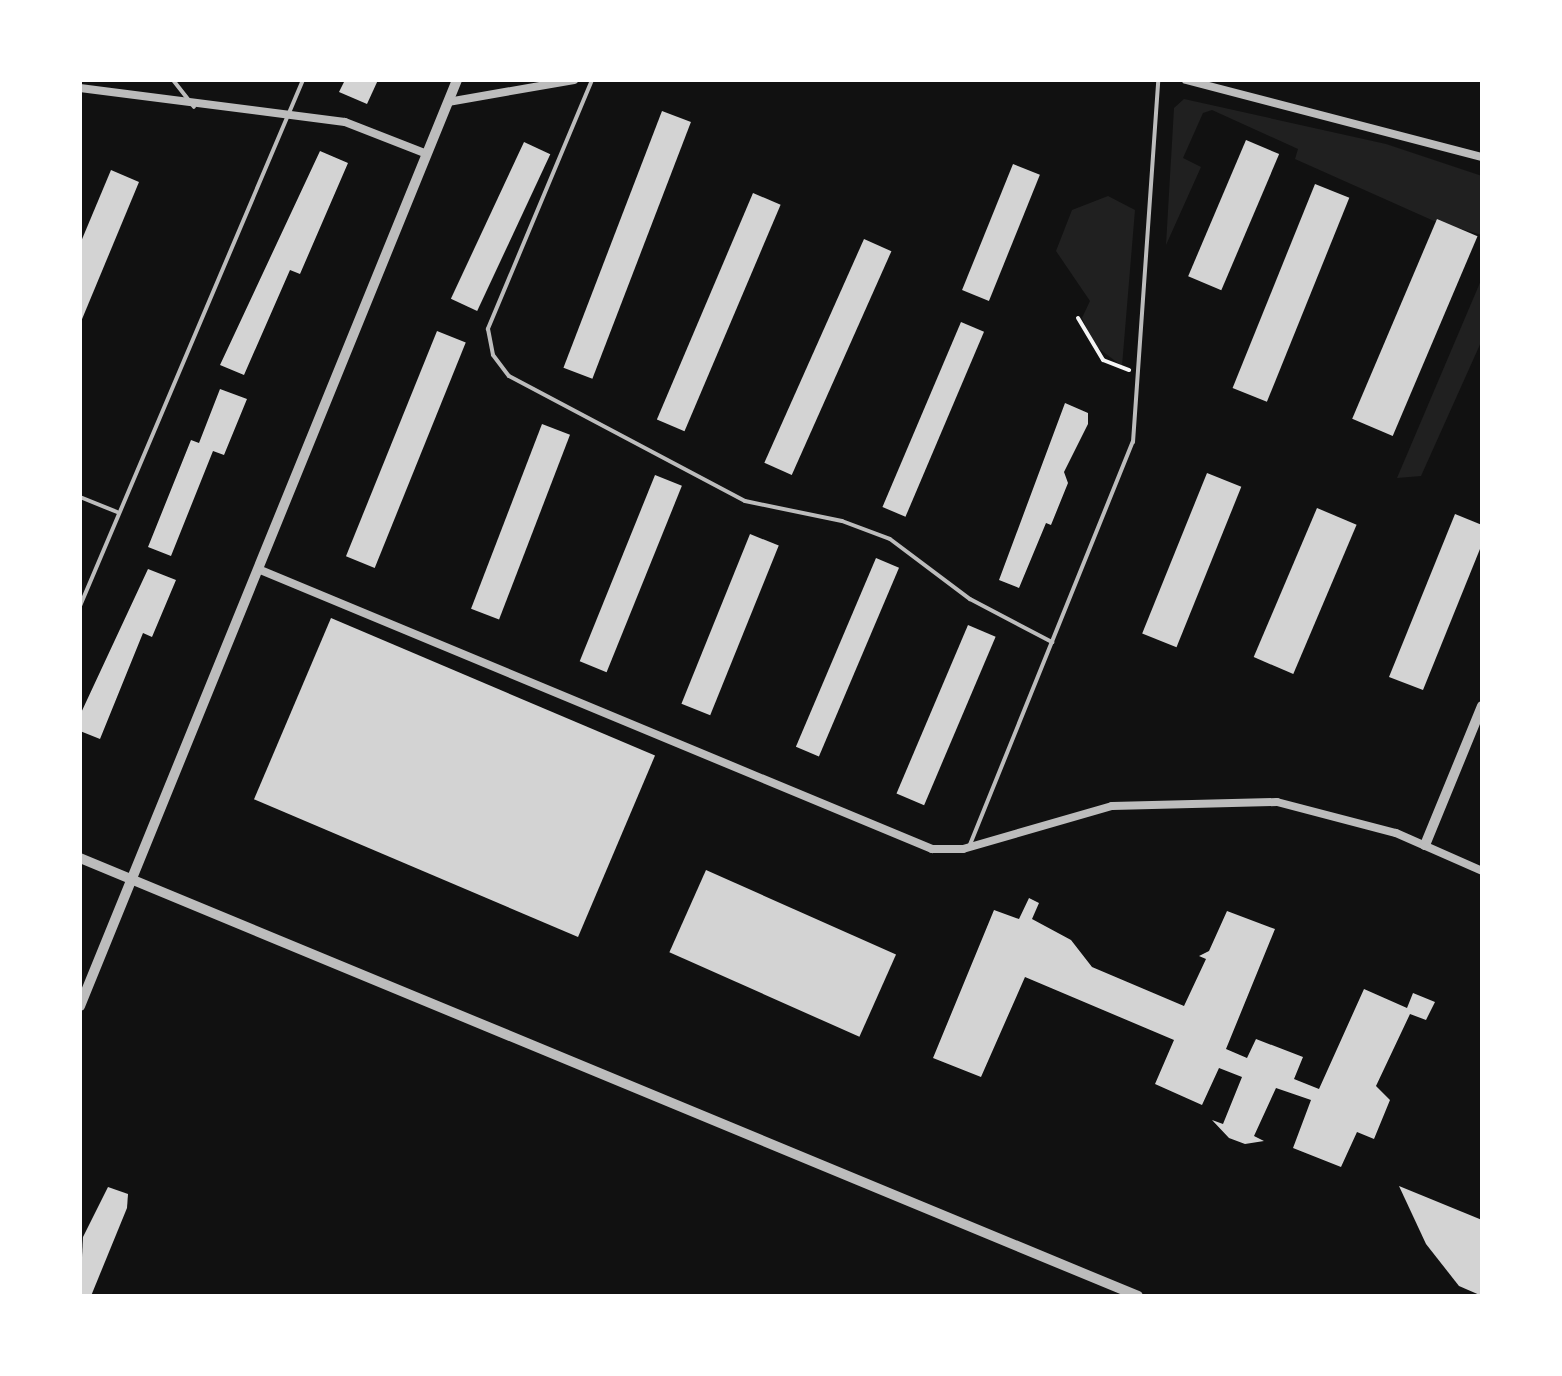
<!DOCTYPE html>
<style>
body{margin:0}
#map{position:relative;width:1562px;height:1376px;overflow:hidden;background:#111;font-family:Rubik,sans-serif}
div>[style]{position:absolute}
.green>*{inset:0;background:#202020}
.building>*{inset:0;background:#d3d3d3;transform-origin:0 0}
.path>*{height:4px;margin:-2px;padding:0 2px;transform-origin:2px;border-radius:2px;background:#f5f5f5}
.service>*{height:4px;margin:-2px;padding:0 2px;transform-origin:2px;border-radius:2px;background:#bcbcbc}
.minor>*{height:8px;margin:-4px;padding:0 4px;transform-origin:4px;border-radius:4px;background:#bcbcbc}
.tertiary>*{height:10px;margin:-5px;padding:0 5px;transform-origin:5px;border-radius:5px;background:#bcbcbc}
span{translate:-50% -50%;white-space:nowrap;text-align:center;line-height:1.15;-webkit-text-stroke:10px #fff;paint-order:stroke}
.frame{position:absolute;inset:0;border:82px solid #fff;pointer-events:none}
</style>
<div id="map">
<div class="green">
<div style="clip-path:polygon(1184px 99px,1386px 144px,1482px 176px,1482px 235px,1434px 221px,1295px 159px,1298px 149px,1212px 110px,1203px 113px,1183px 158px,1201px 167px,1166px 245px,1174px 108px)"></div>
<div style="clip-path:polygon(1108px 196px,1135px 210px,1122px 366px,1094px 345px,1082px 318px,1090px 301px,1056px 251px,1072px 210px)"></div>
<div style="clip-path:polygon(1482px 278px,1482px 340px,1421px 476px,1397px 478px)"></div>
</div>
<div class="building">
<div style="clip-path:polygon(345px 80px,378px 80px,367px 104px,339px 92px)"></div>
<div style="left:662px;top:111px;width:31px;height:275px;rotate:21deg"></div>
<div style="left:1246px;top:140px;width:36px;height:148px;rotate:23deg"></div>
<div style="left:524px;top:142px;width:29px;height:173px;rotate:25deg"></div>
<div style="clip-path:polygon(320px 151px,348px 163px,300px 274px,290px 270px,244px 375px,220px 365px)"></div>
<div style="left:1013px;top:164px;width:29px;height:136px;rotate:22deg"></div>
<div style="clip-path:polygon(111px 170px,139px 182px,80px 324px,80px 244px)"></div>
<div style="left:1315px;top:184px;width:37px;height:220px;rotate:22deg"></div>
<div style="left:753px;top:193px;width:30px;height:246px;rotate:23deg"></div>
<div style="left:1437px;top:219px;width:44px;height:217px;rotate:23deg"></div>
<div style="left:864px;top:239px;width:30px;height:245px;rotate:24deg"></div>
<div style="left:961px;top:322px;width:25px;height:201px;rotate:23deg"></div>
<div style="left:437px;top:331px;width:31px;height:243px;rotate:22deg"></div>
<div style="clip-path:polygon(220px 389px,247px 399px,224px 455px,213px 451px,171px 556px,148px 547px,191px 440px,199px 443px)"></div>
<div style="clip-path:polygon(1065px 403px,1088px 413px,1088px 424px,1064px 472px,1068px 483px,1051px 525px,1046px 523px,1019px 588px,999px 580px)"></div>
<div style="left:542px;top:424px;width:30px;height:198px;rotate:21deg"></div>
<div style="left:1207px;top:473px;width:37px;height:173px;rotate:22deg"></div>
<div style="left:655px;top:475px;width:29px;height:201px;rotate:22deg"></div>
<div style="left:1317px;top:508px;width:43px;height:162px;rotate:23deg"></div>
<div style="clip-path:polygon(1455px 514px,1482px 525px,1482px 544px,1423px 690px,1389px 677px)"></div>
<div style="left:750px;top:534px;width:31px;height:183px;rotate:22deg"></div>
<div style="left:876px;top:558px;width:25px;height:205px;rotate:23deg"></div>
<div style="clip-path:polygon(148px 569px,176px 580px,152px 637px,143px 633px,100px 739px,80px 731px,80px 715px)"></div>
<div style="left:331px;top:618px;width:352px;height:197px;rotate:23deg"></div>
<div style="left:968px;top:625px;width:30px;height:183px;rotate:23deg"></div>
<div style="left:706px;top:870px;width:208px;height:90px;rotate:24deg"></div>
<div style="clip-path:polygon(1029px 898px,1039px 903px,1032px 919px,1071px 940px,1092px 967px,1184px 1006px,1206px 959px,1199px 956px,1209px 951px,1227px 911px,1275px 929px,1226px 1049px,1247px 1058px,1256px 1039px,1303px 1057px,1294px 1079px,1319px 1089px,1364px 989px,1407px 1008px,1413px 993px,1435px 1002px,1426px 1020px,1410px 1014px,1376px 1086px,1390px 1100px,1374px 1139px,1357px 1132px,1341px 1167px,1293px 1148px,1311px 1100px,1276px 1088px,1254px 1136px,1264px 1141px,1245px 1144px,1229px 1138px,1212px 1120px,1223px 1124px,1242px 1077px,1219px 1068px,1202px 1105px,1155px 1084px,1174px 1040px,1025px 977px,981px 1077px,933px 1058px,994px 910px,1019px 919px)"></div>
<div style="clip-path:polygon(1399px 1186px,1482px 1220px,1482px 1296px,1459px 1286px,1426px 1244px)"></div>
<div style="clip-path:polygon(108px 1187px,128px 1194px,127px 1208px,91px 1296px,80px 1296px,83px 1237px)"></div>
</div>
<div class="path">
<div style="left:1078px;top:318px;width:49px;rotate:59.2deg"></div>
<div style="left:1103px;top:360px;width:28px;rotate:21deg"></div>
</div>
<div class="service">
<div style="left:173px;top:80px;width:34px;rotate:52deg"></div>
<div style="left:592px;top:80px;width:270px;rotate:112.7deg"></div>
<div style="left:488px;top:329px;width:26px;rotate:79deg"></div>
<div style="left:493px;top:355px;width:26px;rotate:53deg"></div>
<div style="left:509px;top:376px;width:267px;rotate:27.9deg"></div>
<div style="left:745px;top:501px;width:99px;rotate:11.7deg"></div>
<div style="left:842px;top:521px;width:51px;rotate:20.6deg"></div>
<div style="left:890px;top:539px;width:100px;rotate:36.9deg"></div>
<div style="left:970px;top:599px;width:93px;rotate:27.7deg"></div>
<div style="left:80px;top:497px;width:40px;rotate:22deg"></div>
<div style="left:80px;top:606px;width:571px;rotate:-67.03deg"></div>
<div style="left:969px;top:847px;width:437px;rotate:-68deg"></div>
<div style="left:1133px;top:442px;width:363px;rotate:-86deg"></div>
</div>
<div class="minor">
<div style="left:1186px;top:80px;width:306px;rotate:14.6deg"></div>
<div style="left:80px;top:88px;width:267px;rotate:7.3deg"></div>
<div style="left:345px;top:122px;width:88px;rotate:21.3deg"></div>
<div style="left:448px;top:102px;width:128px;rotate:-9.9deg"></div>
<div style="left:258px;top:569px;width:730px;rotate:22.56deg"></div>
<div style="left:932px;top:849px;width:31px"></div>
<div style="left:963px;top:849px;width:155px;rotate:-16.1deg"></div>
<div style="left:1112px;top:806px;width:165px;rotate:-1.4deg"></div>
<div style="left:1277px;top:802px;width:123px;rotate:14.6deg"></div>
<div style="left:1396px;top:833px;width:94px;rotate:23.8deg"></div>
</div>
<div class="tertiary">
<div style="left:1425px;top:845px;width:150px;rotate:-67.7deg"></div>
<div style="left:80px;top:858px;width:1145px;rotate:22.49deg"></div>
<div style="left:80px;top:1006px;width:1000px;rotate:-67.85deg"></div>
</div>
<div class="frame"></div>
</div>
